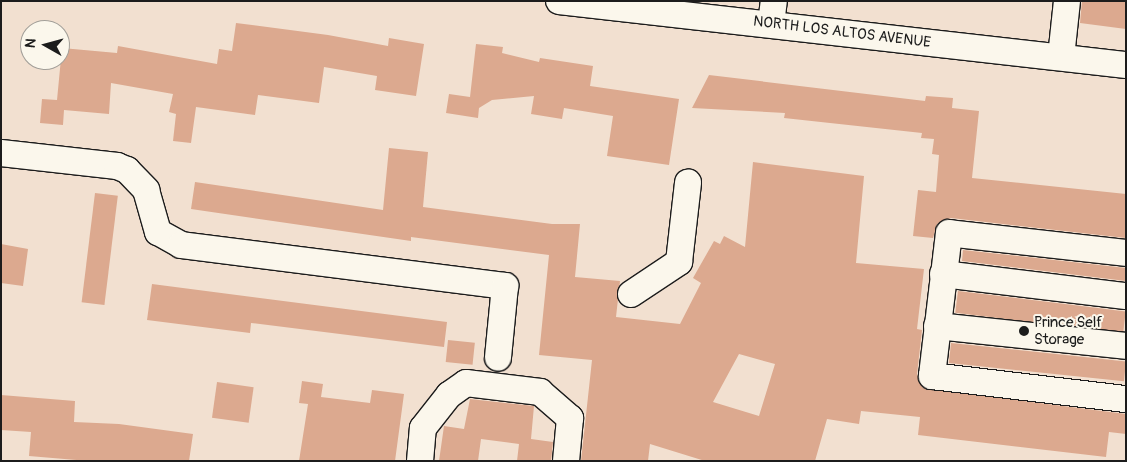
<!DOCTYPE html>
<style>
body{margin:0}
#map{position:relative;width:1127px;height:462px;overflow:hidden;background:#f2e0d0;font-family:Pangolin,sans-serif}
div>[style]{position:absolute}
.building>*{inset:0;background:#dca98f;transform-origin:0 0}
.roads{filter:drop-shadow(1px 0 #1c1c1c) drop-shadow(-1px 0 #1c1c1c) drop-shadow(0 1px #1c1c1c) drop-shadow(0 -1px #1c1c1c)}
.minor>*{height:26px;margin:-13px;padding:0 13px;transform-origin:13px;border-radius:13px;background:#fbf7ec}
.dots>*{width:14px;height:14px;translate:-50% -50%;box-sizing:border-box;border:2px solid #fbf7ec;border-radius:50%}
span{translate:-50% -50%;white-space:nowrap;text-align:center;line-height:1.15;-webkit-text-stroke:4px #fbf7ec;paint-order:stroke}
.street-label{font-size:15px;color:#1c1c1c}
.poi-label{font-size:15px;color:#1c1c1c}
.left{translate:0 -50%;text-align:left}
.frame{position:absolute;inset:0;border:2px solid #1c1c1c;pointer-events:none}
.north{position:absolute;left:20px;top:20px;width:50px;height:50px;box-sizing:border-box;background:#fbf7ec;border:1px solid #a29f99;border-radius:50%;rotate:277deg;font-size:14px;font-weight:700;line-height:20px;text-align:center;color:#1c1c1c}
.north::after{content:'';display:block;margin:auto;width:18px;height:22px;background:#1c1c1c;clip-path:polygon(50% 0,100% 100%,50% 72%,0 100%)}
</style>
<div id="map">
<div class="building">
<div style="clip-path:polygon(1082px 1px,1126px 1px,1126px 29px,1080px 23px)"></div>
<div style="clip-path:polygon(236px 23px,328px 35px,388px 46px,389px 38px,424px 44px,416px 96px,375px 90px,377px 76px,324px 67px,319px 103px,258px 95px,255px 115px,196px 107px,191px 143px,173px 141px,176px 114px,169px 112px,173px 94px,111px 83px,109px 114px,64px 110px,63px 125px,40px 123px,42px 99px,57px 100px,62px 48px,117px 53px,118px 46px,217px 64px,219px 49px,232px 51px)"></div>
<div style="clip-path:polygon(476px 44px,503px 47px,502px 53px,539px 62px,540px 58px,593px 66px,590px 86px,679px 99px,669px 165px,607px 156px,613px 116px,564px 108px,562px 119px,531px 114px,534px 96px,492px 100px,479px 108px,478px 118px,446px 113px,449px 94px,470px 97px)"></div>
<div style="clip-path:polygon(709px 75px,925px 101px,926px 96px,953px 98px,952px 108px,979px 111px,972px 178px,1126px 194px,1126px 238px,951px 218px,937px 224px,933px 238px,913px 236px,918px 190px,936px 192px,939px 155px,932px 154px,934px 139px,921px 138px,922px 133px,784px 118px,785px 113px,692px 108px)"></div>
<div style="clip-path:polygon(evenodd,389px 148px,428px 152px,423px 207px,552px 224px,580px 224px,575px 277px,620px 281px,616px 317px,680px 324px,701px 283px,693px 278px,714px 241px,720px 244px,724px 236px,745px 247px,753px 162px,864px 176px,856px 263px,924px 269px,917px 329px,922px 330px,917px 374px,923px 388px,1126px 414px,1126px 434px,1109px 432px,1106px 457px,918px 435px,920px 417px,861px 411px,859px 424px,827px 419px,815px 461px,705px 461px,650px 444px,648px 461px,581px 461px,592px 360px,539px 355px,549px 255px,411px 237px,411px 241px,191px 209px,195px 182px,383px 210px,389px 148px,739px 354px,775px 364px,759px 416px,713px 402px,739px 354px)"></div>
<div style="left:95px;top:193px;width:23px;height:110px;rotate:7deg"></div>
<div style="clip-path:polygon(1px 244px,28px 249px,23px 286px,1px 283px)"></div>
<div style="clip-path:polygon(963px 250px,1126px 268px,1126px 281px,962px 261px)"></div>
<div style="clip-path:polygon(152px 284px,447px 322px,444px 347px,251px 323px,250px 333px,147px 320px)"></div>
<div style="left:958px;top:291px;width:169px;height:22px;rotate:7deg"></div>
<div style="left:448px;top:340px;width:27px;height:22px;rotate:6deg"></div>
<div style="left:951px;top:343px;width:176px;height:20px;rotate:6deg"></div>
<div style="clip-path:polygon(302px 381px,323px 384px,321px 397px,370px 403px,372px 390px,404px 394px,395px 461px,299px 461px,308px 404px,299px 403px)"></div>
<div style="left:217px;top:382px;width:37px;height:36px;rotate:8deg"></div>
<div style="clip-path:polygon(1px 395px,75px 401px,74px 422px,119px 424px,193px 434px,189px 461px,88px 461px,29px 456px,31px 432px,1px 430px)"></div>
<div style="clip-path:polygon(470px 399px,534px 406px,531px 439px,553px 442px,551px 461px,517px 461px,519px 444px,481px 439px,478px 461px,439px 461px,444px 426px,464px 429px)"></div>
</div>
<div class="roads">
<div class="minor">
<div style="left:559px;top:1px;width:571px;rotate:6.44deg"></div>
<div style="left:771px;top:24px;width:23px;rotate:-83deg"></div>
<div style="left:1061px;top:57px;width:56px;rotate:-83.9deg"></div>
<div style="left:1px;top:153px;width:117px;rotate:6.4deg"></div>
<div style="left:117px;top:166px;width:11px;rotate:22deg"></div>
<div style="left:127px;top:170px;width:28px;rotate:46deg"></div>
<div style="left:146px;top:190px;width:44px;rotate:74.1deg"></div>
<div style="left:158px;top:232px;width:26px;rotate:29deg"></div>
<div style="left:181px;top:245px;width:327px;rotate:7.2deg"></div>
<div style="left:505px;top:286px;width:72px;rotate:95.6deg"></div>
<div style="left:1126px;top:253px;width:178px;rotate:-173.6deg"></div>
<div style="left:949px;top:233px;width:144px;rotate:96.8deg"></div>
<div style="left:932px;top:376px;width:195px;rotate:6.8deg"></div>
<div style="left:943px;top:274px;width:184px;rotate:6.9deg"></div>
<div style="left:631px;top:294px;width:58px;rotate:-33.7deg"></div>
<div style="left:679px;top:262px;width:80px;rotate:-83.5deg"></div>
<div style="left:937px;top:326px;width:190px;rotate:6deg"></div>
<div style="left:420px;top:461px;width:33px;rotate:-85deg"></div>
<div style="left:423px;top:428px;width:42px;rotate:-51.8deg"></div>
<div style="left:449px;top:395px;width:21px;rotate:-35deg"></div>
<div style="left:466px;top:383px;width:75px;rotate:6.9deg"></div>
<div style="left:540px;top:392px;width:40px;rotate:41deg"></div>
<div style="left:570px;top:418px;width:43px;rotate:95.3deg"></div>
</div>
</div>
<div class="dots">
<div style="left:1024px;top:331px;background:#1c1c1c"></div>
</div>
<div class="street-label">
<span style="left:842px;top:32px;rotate:7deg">NORTH LOS ALTOS AVENUE</span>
</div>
<div class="poi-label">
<span class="left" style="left:1034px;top:331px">Prince Self<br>Storage</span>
</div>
<div class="frame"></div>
<div class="north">N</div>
</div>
